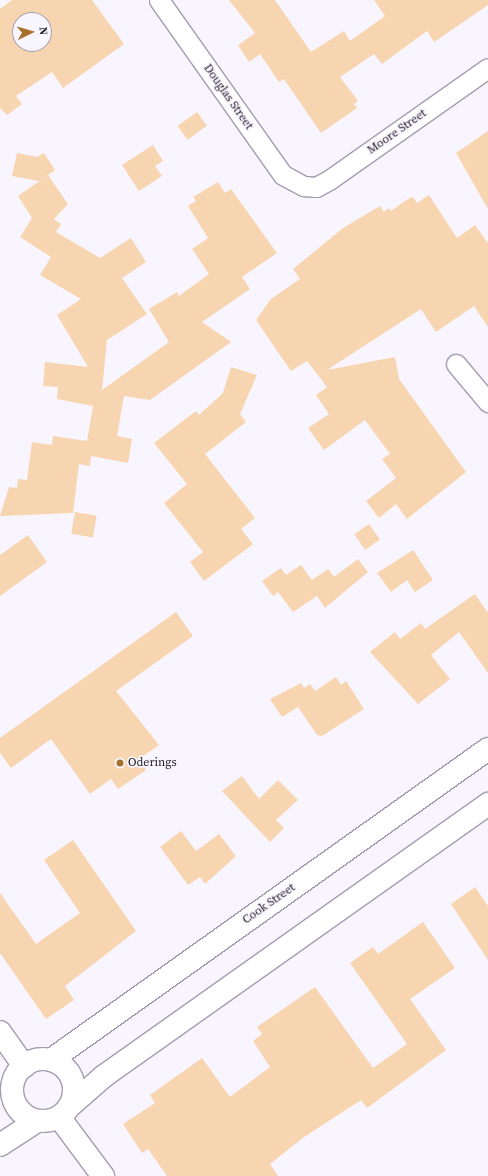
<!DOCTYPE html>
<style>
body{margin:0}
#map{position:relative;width:488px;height:1176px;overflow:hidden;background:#f9f5fe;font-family:"Source Serif 4",serif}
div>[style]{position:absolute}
.building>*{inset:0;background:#f7d5b0;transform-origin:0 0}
.roads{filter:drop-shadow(1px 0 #a49cb0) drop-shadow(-1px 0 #a49cb0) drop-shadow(0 1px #a49cb0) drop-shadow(0 -1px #a49cb0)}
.minor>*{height:19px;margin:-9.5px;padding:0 9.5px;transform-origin:9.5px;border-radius:9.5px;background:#fff}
.tertiary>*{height:22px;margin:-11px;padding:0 11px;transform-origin:11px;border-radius:11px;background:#fff}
.tertiary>.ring{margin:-11px;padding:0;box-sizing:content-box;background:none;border:22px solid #fff;border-radius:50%}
.dots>*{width:11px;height:11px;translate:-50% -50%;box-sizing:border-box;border:2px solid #f9f5fe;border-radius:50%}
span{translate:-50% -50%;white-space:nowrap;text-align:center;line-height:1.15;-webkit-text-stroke:3.5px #f9f5fe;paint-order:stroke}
.street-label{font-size:12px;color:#25222a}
.poi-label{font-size:12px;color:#25222a}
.left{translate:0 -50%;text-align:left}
.north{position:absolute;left:12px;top:12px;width:40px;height:40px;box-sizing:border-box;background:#f9f5fe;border:1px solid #a4a1a9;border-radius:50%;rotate:85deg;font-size:11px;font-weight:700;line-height:16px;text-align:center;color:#25222a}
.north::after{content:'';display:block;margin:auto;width:14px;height:18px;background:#a6702a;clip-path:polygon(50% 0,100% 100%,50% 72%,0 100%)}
</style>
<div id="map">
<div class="building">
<div style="clip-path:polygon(evenodd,12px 0,92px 0,124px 44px,63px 88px,52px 72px,16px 96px,22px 104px,7px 115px,0 108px,0 9px,12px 0,20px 20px,44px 20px,44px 44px,20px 44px,20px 20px)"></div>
<div style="clip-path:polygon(229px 0,275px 0,311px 52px,344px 31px,350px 41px,385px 16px,374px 0,488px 0,488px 5px,434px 42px,427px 31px,382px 64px,374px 54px,340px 77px,358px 101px,354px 104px,357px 108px,321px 133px,284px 79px,279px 82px,260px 54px,249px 62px,238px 45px,255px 33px)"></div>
<div style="left:197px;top:112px;width:17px;height:24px;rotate:54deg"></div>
<div style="clip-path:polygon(488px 131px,488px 209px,456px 153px)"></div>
<div style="clip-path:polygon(153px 145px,163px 161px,155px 166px,162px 176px,139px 191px,122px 165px)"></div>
<div style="clip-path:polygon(17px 153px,37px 157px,44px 153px,55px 170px,39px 181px,12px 176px)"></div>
<div style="clip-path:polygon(48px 175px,68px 204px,54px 219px,61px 224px,56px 232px,100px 258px,131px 238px,146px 262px,122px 278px,147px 314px,107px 340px,102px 390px,169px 342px,149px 309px,177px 292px,179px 296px,209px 274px,192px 249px,208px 238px,188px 206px,196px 201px,193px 197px,218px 182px,225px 193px,231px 189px,277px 253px,242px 277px,250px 289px,202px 322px,231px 342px,150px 400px,124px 396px,117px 436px,132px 439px,128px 463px,91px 456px,90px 466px,79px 464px,73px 513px,0 516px,9px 487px,17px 488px,18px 479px,27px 480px,32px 442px,52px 445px,53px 436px,87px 441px,93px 406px,57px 399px,58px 387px,43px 386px,45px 362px,88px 367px,57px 315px,81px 299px,40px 275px,51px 257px,20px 237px,32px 218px,18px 196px)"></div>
<div style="clip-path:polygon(429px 195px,457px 238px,475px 225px,488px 243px,488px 327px,474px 306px,436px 332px,421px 309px,327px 370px,395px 357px,399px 379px,466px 472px,407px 519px,396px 504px,379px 518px,366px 501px,396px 478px,382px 459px,390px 454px,365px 420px,324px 450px,308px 428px,329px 414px,316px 395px,327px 387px,307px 361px,291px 371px,256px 320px,271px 299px,300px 279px,293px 269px,343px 228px,380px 206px,384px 212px,389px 208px,391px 211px,406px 200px,413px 197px,417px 203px)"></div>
<div style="clip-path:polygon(231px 367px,257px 375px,240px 414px,246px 422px,205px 454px,255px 518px,241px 529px,253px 544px,204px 581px,190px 562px,203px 552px,164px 503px,187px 484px,154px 443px,196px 411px,199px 415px,223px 393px)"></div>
<div style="left:75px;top:512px;width:22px;height:22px;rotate:10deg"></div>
<div style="left:369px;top:524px;width:19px;height:18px;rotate:55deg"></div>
<div style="clip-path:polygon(28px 535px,47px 562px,0 596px,0 555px)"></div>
<div style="clip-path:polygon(413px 550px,433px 580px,415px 592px,407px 580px,391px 592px,377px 573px)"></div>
<div style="clip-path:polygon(358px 559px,368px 572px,325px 608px,317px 596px,293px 612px,278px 592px,273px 596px,262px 581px,281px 568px,286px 575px,301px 565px,312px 580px,328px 569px,334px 577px)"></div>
<div style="clip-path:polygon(475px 594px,488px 613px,488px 673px,459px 632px,431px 655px,450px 679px,418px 704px,370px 652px,395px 632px,400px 639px,421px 623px,425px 629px)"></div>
<div style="clip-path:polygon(176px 612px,193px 636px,116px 691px,159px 745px,139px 759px,146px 770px,118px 789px,111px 779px,90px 794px,51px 739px,11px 768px,0 753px,0 738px)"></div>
<div style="clip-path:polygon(336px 677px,341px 685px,346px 681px,364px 709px,322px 736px,317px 735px,298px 707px,282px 717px,270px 699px,301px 683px,304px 688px,310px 684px,315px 691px)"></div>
<div style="clip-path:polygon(242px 776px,259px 799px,278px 780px,298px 800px,276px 820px,284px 828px,270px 842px,222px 791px)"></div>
<div style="clip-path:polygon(181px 831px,196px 851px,219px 834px,236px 856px,205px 884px,200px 877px,188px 885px,160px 847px)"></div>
<div style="clip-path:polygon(73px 840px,136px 931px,65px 986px,74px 1000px,46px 1019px,0 953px,0 893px,36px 944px,80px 913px,44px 860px)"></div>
<div style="clip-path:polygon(475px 887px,488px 906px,488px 960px,451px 904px)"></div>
<div style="clip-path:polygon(423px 922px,455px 968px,410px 999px,446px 1050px,367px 1108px,361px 1100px,304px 1137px,270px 1164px,278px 1176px,167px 1176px,148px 1149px,142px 1153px,123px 1124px,155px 1103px,150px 1095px,202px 1058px,230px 1097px,270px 1067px,253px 1041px,262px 1034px,257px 1027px,315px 987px,373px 1068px,407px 1044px,350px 963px,373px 947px,378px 954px)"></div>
</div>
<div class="roads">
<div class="minor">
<div style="left:159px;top:0;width:214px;rotate:54.7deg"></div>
<div style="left:283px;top:175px;width:24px;rotate:28deg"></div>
<div style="left:304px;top:186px;width:12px;rotate:5deg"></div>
<div style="left:316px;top:187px;width:15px;rotate:-28deg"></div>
<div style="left:329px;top:180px;width:194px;rotate:-35.2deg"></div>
<div style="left:456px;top:364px;width:50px;rotate:49.9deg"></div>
</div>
<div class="tertiary">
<div style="left:0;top:1032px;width:42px;rotate:54.8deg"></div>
<div class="ring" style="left:12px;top:1059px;width:40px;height:40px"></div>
<div style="left:51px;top:1060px;width:536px;rotate:-35.44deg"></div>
<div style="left:72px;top:1104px;width:43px;rotate:-41.2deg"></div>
<div style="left:104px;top:1076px;width:471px;rotate:-35.3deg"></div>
<div style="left:59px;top:1117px;width:74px;rotate:53.3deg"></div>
<div style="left:0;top:1145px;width:44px;rotate:-33deg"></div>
</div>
</div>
<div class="dots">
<div style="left:120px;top:763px;background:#a6702a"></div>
</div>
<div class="street-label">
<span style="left:228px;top:97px;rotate:55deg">Douglas Street</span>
<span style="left:397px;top:132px;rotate:-35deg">Moore Street</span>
<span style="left:269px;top:904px;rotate:-35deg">Cook Street</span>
</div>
<div class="poi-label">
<span class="left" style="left:128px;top:763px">Oderings</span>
</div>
<div class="north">N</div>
</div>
